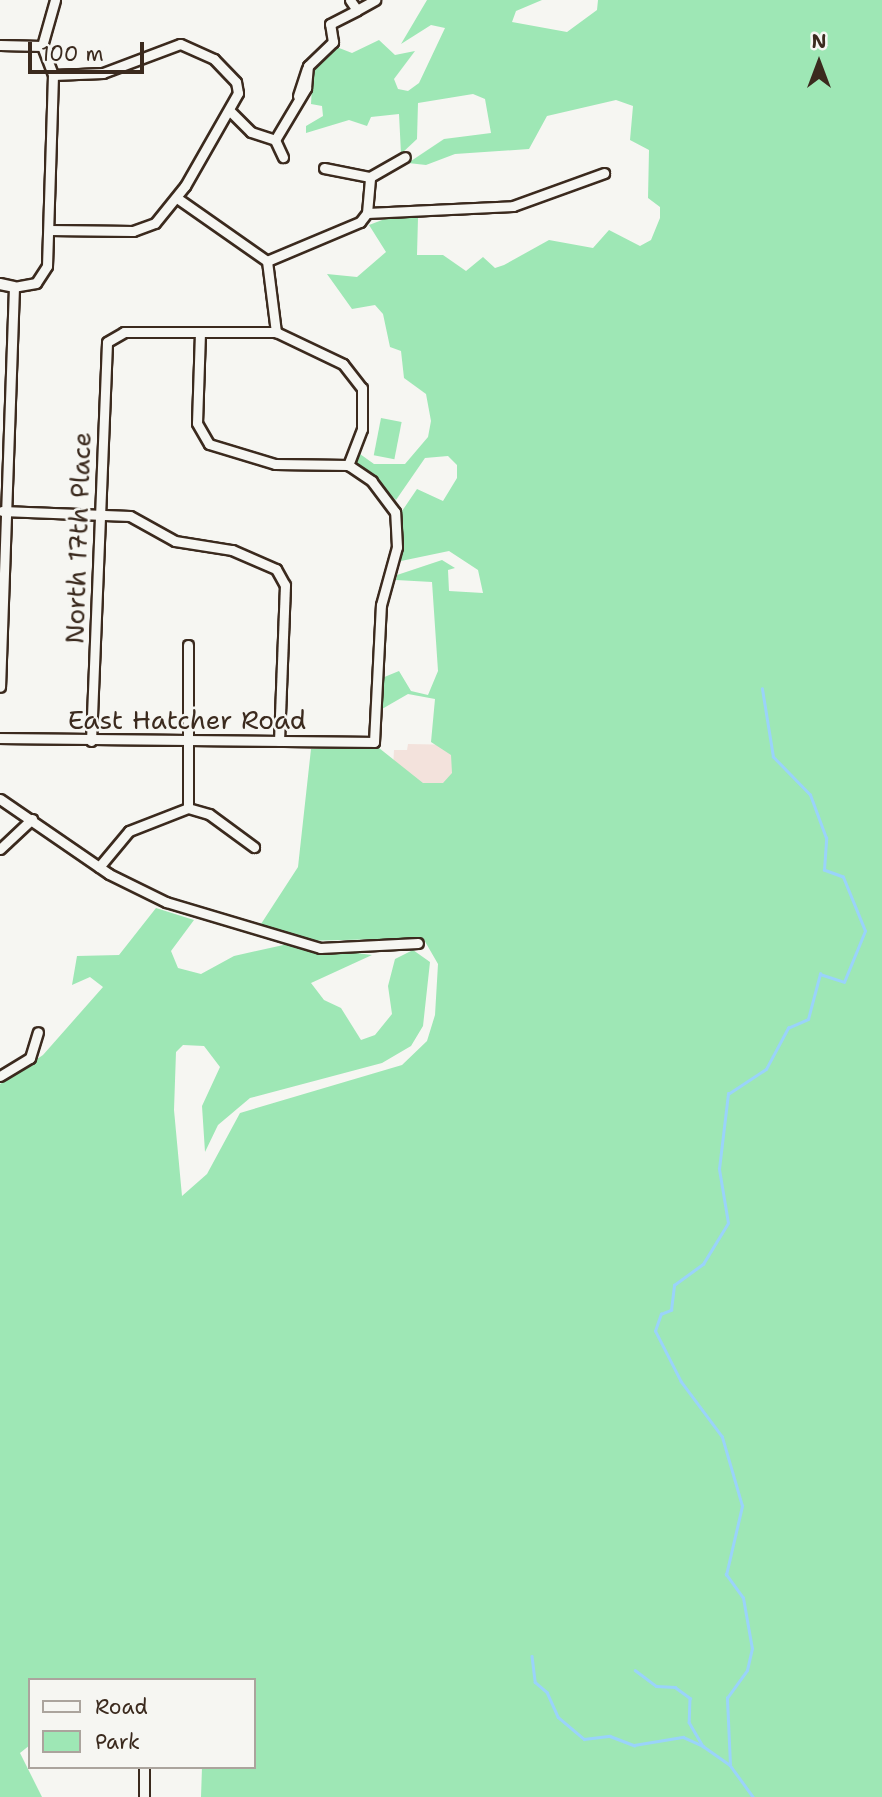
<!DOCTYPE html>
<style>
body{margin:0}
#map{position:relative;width:882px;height:1797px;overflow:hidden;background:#f6f6f2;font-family:"Shantell Sans",sans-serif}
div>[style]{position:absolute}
.built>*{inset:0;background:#f3e2dc}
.green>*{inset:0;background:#9ee7b5;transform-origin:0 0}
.stream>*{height:2.5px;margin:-1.25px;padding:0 1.25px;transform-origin:1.25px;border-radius:1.25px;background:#9ad3fa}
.roads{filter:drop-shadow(2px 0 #3b2a1e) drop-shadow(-2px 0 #3b2a1e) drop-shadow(0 2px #3b2a1e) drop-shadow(0 -2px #3b2a1e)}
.minor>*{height:9px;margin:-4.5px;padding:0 4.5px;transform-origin:4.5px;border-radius:4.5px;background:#f6f6f2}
.tertiary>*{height:10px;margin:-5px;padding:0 5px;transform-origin:5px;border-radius:5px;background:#f6f6f2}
span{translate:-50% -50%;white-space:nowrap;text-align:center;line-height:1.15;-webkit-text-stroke:5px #f6f6f2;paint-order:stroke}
.street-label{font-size:26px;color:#3b2a1e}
.legend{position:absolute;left:28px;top:1678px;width:228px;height:91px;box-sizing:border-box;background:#f6f6f2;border:2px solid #aba49d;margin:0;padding:9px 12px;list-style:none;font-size:21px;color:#3b2a1e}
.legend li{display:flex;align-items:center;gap:14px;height:35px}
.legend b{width:35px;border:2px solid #aba49d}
.north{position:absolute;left:784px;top:28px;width:70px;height:70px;-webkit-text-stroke:5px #f6f6f2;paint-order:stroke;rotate:0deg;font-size:19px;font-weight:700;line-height:28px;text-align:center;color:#3b2a1e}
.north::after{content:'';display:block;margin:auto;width:24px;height:32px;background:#3b2a1e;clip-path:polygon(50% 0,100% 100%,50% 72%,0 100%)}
.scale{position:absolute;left:28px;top:42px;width:116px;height:32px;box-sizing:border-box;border:4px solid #3b2a1e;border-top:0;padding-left:9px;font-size:21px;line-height:24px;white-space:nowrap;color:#3b2a1e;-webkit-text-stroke:5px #f6f6f2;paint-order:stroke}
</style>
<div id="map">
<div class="built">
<div style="clip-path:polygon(408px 744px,462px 745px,460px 787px,392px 787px,394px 750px,407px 750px)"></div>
</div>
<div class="green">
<div style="clip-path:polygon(427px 0,542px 0,516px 11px,512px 22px,567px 32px,597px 10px,598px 0,882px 0,882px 1797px,201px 1797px,202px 1767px,254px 1767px,254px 1680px,30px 1680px,30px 1745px,20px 1753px,42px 1797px,0 1797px,0 1084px,43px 1055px,103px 987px,90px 977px,72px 985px,77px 956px,119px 955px,156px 908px,194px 920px,171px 951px,178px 968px,201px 974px,234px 956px,288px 944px,372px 955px,311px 983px,324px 1000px,341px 1008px,361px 1040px,375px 1035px,392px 1014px,388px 986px,395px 959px,413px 950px,430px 962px,423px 1026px,411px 1046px,382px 1063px,250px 1098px,218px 1125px,205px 1152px,202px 1106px,220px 1067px,204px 1046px,183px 1045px,176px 1052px,174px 1110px,182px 1196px,207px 1174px,240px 1113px,402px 1065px,427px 1041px,435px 1015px,438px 964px,423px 938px,303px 941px,261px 924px,298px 867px,311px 749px,379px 748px,423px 783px,443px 783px,452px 773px,451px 755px,431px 742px,435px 699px,408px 694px,382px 709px,382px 678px,399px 671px,411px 691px,428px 695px,438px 671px,432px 582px,396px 580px,397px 575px,442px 560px,455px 568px,448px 570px,449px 591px,483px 593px,478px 570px,449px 551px,401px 561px,400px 514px,417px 489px,443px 501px,457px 478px,457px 465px,448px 456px,425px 458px,396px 500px,356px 463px,360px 454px,374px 464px,405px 464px,428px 437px,431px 421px,426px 394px,404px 378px,401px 351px,390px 347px,383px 314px,375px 305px,352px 309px,327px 274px,357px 277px,386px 252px,369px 225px,390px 217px,418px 218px,417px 255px,443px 255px,466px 271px,483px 257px,495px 268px,504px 265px,549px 240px,593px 248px,609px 230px,640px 246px,651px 240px,660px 218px,660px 207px,648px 198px,649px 150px,630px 140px,633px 106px,616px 100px,547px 116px,529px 149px,455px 154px,426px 165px,408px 163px,444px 139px,491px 133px,485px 99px,473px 94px,418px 103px,417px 139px,401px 154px,399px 114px,371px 117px,367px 126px,349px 120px,306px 133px,306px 126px,323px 116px,322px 106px,311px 104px,313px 67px,334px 46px,352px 53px,379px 40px,395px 55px,415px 51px,394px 79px,398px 89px,408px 91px,419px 83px,445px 28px,431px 25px,401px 44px)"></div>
<div style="left:381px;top:418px;width:21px;height:38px;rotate:11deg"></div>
</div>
<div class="stream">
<div style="left:532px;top:1656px;width:26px;rotate:83deg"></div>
<div style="left:535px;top:1682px;width:16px;rotate:40deg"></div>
<div style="left:547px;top:1692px;width:27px;rotate:66deg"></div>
<div style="left:558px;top:1717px;width:34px;rotate:40deg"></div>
<div style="left:584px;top:1739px;width:26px;rotate:-7deg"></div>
<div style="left:610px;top:1736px;width:26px;rotate:21deg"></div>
<div style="left:634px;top:1745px;width:50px;rotate:-9.3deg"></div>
<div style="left:683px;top:1737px;width:22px;rotate:24deg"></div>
<div style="left:635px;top:1670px;width:26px;rotate:37deg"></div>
<div style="left:656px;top:1686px;width:19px;rotate:3deg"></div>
<div style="left:675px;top:1687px;width:19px;rotate:36deg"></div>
<div style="left:690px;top:1698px;width:24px;rotate:92deg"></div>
<div style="left:689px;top:1722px;width:28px;rotate:60deg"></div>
<div style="left:703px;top:1746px;width:33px;rotate:35deg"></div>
<div style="left:730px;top:1765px;width:39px;rotate:54deg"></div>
<div style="left:730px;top:1765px;width:67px;rotate:-92.6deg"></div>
<div style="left:727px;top:1698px;width:34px;rotate:-54deg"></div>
<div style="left:747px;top:1670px;width:22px;rotate:-77deg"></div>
<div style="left:752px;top:1649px;width:52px;rotate:-100deg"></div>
<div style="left:743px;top:1598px;width:29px;rotate:-126deg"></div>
<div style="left:726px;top:1575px;width:71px;rotate:-76.9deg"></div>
<div style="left:742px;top:1506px;width:72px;rotate:-106.2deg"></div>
<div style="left:722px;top:1437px;width:69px;rotate:-126.7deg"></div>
<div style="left:681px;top:1382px;width:57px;rotate:-117deg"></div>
<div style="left:655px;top:1331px;width:18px;rotate:-71deg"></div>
<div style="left:661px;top:1314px;width:11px;rotate:-22deg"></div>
<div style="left:671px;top:1310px;width:25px;rotate:-83deg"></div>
<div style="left:674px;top:1285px;width:36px;rotate:-36deg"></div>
<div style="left:703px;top:1264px;width:48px;rotate:-58.6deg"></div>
<div style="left:728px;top:1223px;width:55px;rotate:-99.5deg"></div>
<div style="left:719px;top:1169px;width:76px;rotate:-83.2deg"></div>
<div style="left:728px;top:1094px;width:45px;rotate:-33.3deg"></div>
<div style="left:766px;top:1069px;width:47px;rotate:-61.8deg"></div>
<div style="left:788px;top:1028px;width:22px;rotate:-24deg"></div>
<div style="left:808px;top:1019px;width:47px;rotate:-75.1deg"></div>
<div style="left:820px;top:974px;width:25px;rotate:18deg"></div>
<div style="left:844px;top:982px;width:55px;rotate:-67.6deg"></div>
<div style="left:865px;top:931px;width:58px;rotate:-112.2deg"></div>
<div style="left:843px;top:877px;width:20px;rotate:-160deg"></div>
<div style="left:824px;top:870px;width:32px;rotate:-86deg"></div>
<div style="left:826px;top:838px;width:46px;rotate:-110.4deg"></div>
<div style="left:810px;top:795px;width:53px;rotate:-134.2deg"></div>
<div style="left:773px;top:757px;width:69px;rotate:-99.2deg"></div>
</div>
<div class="roads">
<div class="minor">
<div style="left:350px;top:0;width:12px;rotate:55deg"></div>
<div style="left:357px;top:10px;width:21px;rotate:-29deg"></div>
<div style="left:0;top:45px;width:42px;rotate:1.4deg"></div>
<div style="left:42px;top:46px;width:31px;rotate:69deg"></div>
<div style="left:53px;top:75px;width:191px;rotate:91.8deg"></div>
<div style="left:47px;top:266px;width:20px;rotate:123deg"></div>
<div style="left:36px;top:283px;width:22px;rotate:170deg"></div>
<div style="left:14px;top:287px;width:400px;rotate:92deg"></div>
<div style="left:42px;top:46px;width:48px;rotate:-74.2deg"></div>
<div style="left:298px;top:96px;width:28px;rotate:-72deg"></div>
<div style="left:231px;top:112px;width:28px;rotate:45deg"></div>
<div style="left:251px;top:132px;width:25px;rotate:18deg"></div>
<div style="left:275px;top:140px;width:61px;rotate:-59.2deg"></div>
<div style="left:306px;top:88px;width:22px;rotate:-85deg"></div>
<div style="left:308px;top:66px;width:35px;rotate:-44deg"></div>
<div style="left:333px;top:42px;width:18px;rotate:-99deg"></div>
<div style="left:330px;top:24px;width:30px;rotate:-27deg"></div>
<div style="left:275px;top:140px;width:19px;rotate:65deg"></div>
<div style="left:324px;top:168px;width:47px;rotate:11.1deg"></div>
<div style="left:370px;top:177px;width:40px;rotate:-29.7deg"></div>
<div style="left:177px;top:198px;width:110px;rotate:35deg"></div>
<div style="left:267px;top:261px;width:72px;rotate:82.8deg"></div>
<div style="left:367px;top:213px;width:36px;rotate:-85deg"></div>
<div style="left:49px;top:230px;width:84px;rotate:0.7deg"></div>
<div style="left:133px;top:231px;width:23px;rotate:-20deg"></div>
<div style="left:155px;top:223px;width:48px;rotate:-51deg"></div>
<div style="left:185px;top:186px;width:107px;rotate:-60.3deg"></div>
<div style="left:238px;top:93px;width:11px;rotate:-100deg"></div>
<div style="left:236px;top:82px;width:32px;rotate:-134deg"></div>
<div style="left:214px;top:59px;width:37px;rotate:-156deg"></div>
<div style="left:180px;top:44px;width:82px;rotate:159.4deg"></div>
<div style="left:103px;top:73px;width:50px;rotate:177.7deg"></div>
<div style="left:267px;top:261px;width:101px;rotate:-22.8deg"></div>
<div style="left:360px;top:222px;width:11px;rotate:-52deg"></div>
<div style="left:367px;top:213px;width:146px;rotate:-2.7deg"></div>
<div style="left:513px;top:206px;width:97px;rotate:-19.9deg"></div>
<div style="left:276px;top:332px;width:74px;rotate:25.5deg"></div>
<div style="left:343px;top:364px;width:31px;rotate:52deg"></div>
<div style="left:362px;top:388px;width:41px;rotate:90deg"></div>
<div style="left:362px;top:429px;width:39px;rotate:111deg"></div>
<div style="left:2px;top:511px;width:128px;rotate:2.2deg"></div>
<div style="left:130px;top:516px;width:51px;rotate:29.1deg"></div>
<div style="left:175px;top:541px;width:58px;rotate:9deg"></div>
<div style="left:232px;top:550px;width:48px;rotate:23.4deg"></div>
<div style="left:276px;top:569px;width:18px;rotate:61deg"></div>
<div style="left:285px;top:585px;width:156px;rotate:92.2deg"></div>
<div style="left:0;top:738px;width:374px;rotate:0.6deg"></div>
<div style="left:374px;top:742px;width:137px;rotate:-87.1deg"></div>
<div style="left:381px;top:605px;width:60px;rotate:-74.6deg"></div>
<div style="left:397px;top:547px;width:35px;rotate:-93deg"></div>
<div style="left:395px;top:512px;width:39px;rotate:-127deg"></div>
<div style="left:372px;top:481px;width:29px;rotate:-146deg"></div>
<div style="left:348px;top:465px;width:73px;rotate:-179.2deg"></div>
<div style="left:275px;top:464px;width:69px;rotate:-163.1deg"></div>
<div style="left:209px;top:444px;width:24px;rotate:-120deg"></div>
<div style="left:197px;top:423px;width:91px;rotate:-88.1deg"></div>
<div style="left:91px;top:741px;width:399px;rotate:-87.7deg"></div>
<div style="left:107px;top:342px;width:20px;rotate:-30deg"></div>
<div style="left:124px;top:332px;width:152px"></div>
<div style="left:0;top:799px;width:132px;rotate:34.5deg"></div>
<div style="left:109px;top:874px;width:64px;rotate:26.2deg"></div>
<div style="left:166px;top:902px;width:161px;rotate:16.6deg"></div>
<div style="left:320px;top:948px;width:98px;rotate:-2.9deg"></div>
<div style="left:188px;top:808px;width:163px;rotate:-90deg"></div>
<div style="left:0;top:849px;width:44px;rotate:-43.2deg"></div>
<div style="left:99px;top:867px;width:47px;rotate:-50.2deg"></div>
<div style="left:129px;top:831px;width:63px;rotate:-21.3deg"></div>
<div style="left:188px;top:808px;width:22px;rotate:16deg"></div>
<div style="left:209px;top:814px;width:56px;rotate:36.3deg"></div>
<div style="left:0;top:1076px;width:35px;rotate:-31deg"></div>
<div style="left:30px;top:1058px;width:27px;rotate:-73deg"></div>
<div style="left:144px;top:1768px;width:29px;rotate:90deg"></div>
</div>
<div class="tertiary">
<div style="left:0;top:284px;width:14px;rotate:12deg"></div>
</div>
</div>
<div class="street-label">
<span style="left:78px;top:538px;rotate:-88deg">North 17th Place</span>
<span style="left:187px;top:720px">East Hatcher Road</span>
</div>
<ul class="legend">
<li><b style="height:9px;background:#f6f6f2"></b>Road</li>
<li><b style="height:19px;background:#9ee7b5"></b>Park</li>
</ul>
<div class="north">N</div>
<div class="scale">100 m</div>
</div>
